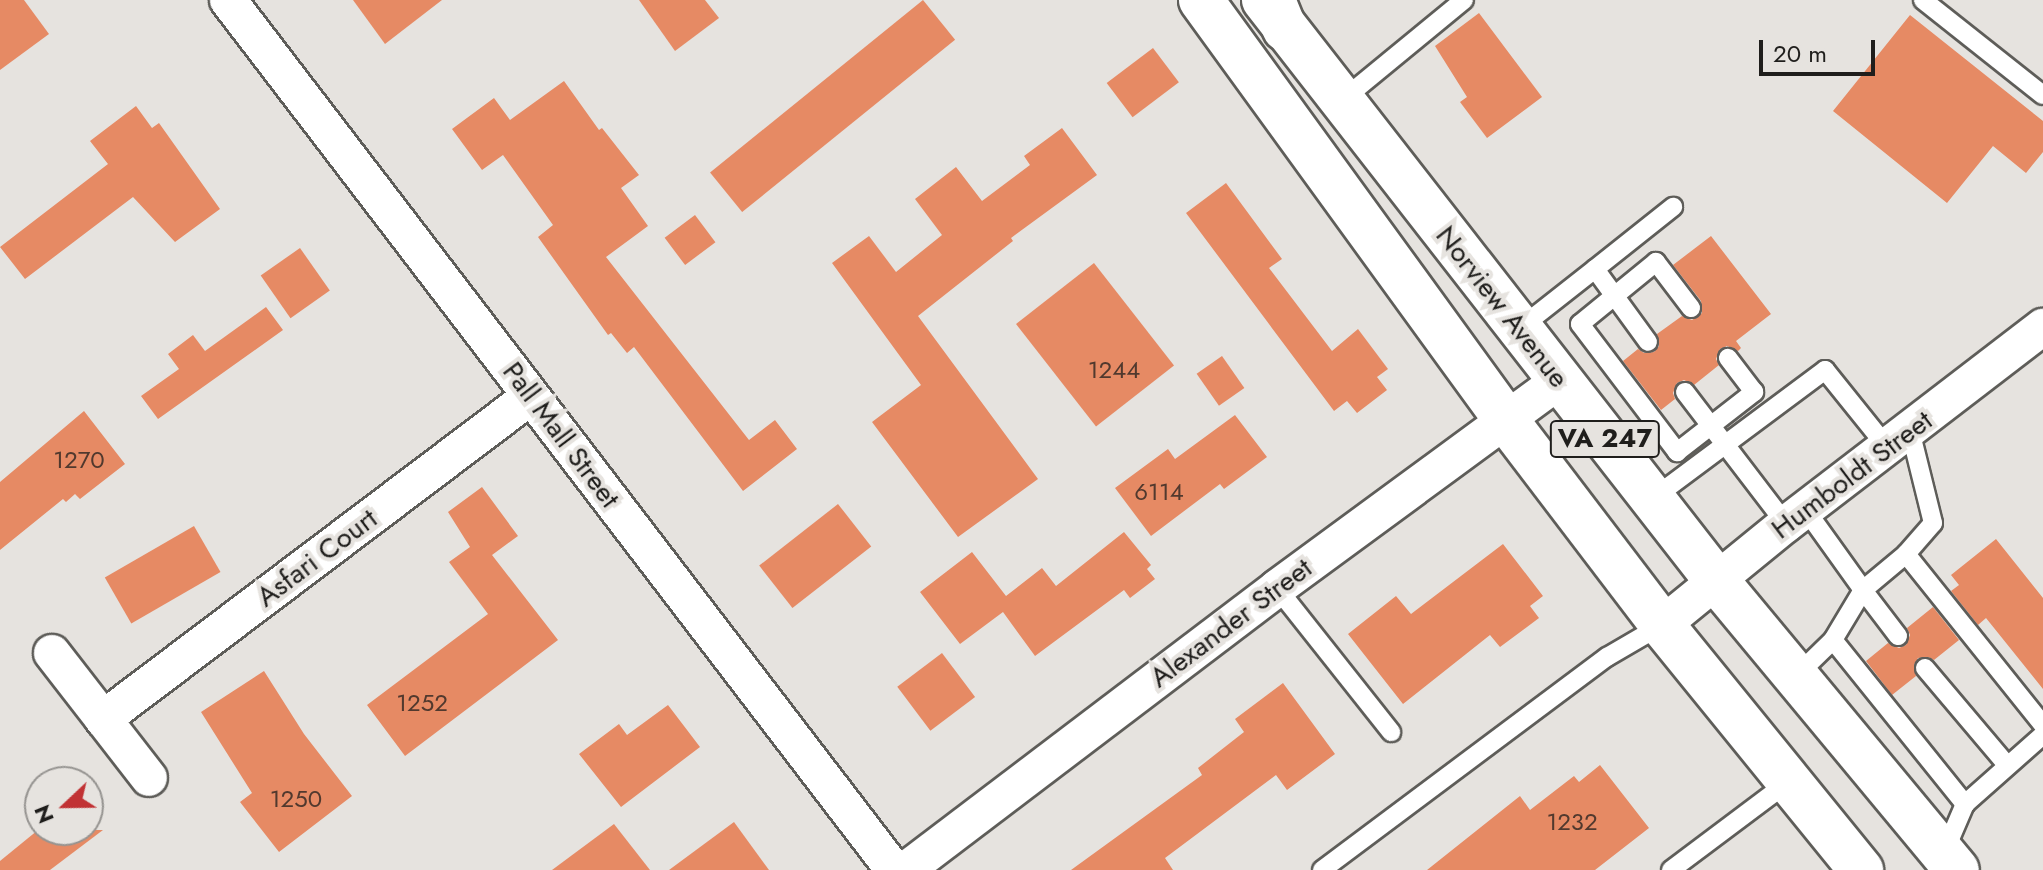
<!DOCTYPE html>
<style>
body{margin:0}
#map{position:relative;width:2043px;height:870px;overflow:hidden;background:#e6e3df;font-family:Jost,sans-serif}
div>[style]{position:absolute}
.building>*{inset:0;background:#e68a64;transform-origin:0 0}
.roads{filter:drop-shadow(2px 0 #5e5d59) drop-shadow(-2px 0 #5e5d59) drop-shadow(0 2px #5e5d59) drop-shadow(0 -2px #5e5d59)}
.lane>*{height:18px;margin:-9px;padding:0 9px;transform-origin:9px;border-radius:9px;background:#fff}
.street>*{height:36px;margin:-18px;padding:0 18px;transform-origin:18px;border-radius:18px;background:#fff}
.primary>*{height:44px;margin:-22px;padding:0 22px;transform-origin:22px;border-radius:22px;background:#fff}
.highway>*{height:44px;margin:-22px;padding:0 22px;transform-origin:22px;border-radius:22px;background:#fff}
span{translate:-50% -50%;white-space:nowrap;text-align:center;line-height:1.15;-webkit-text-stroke:8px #e6e3df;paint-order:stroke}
.number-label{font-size:24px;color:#51392e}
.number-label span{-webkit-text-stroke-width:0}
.shield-label span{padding:2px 6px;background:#e6e3df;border:2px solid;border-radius:6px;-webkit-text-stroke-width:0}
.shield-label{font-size:26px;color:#1f1e1c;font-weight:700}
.street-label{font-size:28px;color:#1f1e1c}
.north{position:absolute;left:24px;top:766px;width:80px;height:80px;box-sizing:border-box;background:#e6e3df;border:2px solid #969491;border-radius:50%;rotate:248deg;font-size:22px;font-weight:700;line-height:32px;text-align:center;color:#1f1e1c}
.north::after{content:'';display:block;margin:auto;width:28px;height:36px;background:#c13234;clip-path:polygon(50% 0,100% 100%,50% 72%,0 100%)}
.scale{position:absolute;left:1759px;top:40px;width:116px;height:36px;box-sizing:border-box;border:4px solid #1f1e1c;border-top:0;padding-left:10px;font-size:24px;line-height:28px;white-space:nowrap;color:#1f1e1c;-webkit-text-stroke:6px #e6e3df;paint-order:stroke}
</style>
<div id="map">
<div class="building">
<div style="clip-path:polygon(0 0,24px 0,49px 34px,0 70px)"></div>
<div style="clip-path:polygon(353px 0,442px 0,385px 44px)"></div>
<div style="clip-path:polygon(639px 0,705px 0,719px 18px,675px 51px)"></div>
<div style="left:923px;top:0;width:51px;height:274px;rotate:51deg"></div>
<div style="clip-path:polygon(1479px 13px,1542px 97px,1487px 138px,1460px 102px,1467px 97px,1435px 46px)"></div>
<div style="clip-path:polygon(1910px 15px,2043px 121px,2043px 152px,2026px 173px,1993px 146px,1947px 203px,1833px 111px)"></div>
<div style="left:1153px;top:48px;width:43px;height:58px;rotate:53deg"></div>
<div style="clip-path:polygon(564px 81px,599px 130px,602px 128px,639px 175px,621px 188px,648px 226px,606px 257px,749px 440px,775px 420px,797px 449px,743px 491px,634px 347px,627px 353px,611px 333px,608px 335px,538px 237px,553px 225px,503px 155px,482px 170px,452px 129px,494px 98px,510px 120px)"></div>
<div style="clip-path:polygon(136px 106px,152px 128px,159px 123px,220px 209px,175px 242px,133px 197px,25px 279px,0 247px,108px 164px,90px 141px)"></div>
<div style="clip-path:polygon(1062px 128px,1097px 175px,1011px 238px,1013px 241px,918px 316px,1038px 479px,958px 537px,872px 422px,921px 385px,832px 263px,869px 236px,896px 272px,942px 235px,915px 199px,956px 167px,982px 201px,1030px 165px,1024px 156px)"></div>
<div style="clip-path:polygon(1226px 183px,1282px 259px,1269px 268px,1332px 351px,1358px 329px,1388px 369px,1377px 377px,1387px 390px,1357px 413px,1347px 401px,1334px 411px,1186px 213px)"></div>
<div style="left:695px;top:215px;width:34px;height:38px;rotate:53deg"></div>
<div style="clip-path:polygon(1711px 236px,1771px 314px,1736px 341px,1741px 348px,1738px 351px,1727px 346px,1720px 349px,1716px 359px,1719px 365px,1694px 385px,1684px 380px,1677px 383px,1673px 393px,1675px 399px,1661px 410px,1623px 361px,1638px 349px,1644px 353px,1654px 352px,1659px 346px,1657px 334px,1682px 316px,1692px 320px,1702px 313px,1701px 301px,1673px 265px)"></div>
<div style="left:300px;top:248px;width:52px;height:48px;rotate:55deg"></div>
<div style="left:1094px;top:263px;width:130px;height:99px;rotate:52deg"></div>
<div style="clip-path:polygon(266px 307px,283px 330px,158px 419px,141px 396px,179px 369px,168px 354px,193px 335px,205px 351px)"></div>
<div style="left:1222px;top:356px;width:39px;height:31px;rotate:55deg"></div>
<div style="clip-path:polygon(84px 411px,125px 464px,80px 499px,75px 494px,66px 502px,63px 499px,0 550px,0 482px)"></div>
<div style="clip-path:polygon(1235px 415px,1267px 457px,1224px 489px,1220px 484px,1151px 536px,1115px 488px,1168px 449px,1175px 459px)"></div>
<div style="clip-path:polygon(482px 487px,518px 536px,492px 555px,558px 640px,405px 756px,367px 705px,488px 614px,449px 562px,470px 547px,448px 512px)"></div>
<div style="left:838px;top:504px;width:54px;height:100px;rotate:52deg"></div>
<div style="left:194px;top:526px;width:53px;height:103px;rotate:60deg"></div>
<div style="clip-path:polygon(1124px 532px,1151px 565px,1147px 569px,1155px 579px,1130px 598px,1124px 590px,1035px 656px,1003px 612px,960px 644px,920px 592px,972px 552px,1006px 596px,1042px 568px,1056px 586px)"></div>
<div style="clip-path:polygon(1996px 539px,2043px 598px,2043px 689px,1986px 618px,1978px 625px,1951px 591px,1959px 585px,1951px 575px)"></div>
<div style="clip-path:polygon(1503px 544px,1543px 596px,1530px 606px,1539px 618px,1500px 647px,1490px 635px,1403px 704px,1348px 634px,1396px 596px,1411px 614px)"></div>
<div style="clip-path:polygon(1933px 607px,1959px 640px,1934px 660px,1928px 657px,1918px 658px,1914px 665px,1916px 676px,1892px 695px,1866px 661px,1888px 643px,1899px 648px,1906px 645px,1910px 635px,1907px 628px)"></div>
<div style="left:942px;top:653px;width:55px;height:56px;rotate:53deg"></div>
<div style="clip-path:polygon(264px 671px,304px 734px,352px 796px,279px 852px,240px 802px,252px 793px,201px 712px)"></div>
<div style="clip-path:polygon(1283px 683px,1335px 754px,1287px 790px,1276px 775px,1165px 858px,1173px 870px,1071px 870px,1202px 775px,1198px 768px,1244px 732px,1235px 719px)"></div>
<div style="clip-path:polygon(668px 705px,700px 747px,621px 807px,579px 754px,619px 724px,627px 735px)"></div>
<div style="clip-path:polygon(1600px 765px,1649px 828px,1595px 870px,1427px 870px,1520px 796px,1530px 810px,1574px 776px,1579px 782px)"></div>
<div style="clip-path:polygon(734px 822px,769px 870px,669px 870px)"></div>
<div style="clip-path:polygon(614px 824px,650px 870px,552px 870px)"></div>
<div style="clip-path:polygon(38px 830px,103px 830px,50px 870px,0 870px,0 861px)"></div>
</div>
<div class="roads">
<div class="lane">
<div style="left:1923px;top:0;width:153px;rotate:38.4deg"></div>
<div style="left:1341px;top:101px;width:159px;rotate:-39.4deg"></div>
<div style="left:1595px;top:269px;width:100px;rotate:-38.5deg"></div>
<div style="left:1691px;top:308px;width:58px;rotate:-127.3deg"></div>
<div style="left:1656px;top:262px;width:98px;rotate:140.8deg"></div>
<div style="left:1580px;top:324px;width:161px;rotate:52.8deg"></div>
<div style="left:1677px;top:452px;width:98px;rotate:-37.9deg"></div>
<div style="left:1754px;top:392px;width:43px;rotate:-127.4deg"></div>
<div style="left:1520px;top:328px;width:95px;rotate:-38.2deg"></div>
<div style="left:1595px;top:269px;width:90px;rotate:54deg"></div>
<div style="left:1685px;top:392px;width:166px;rotate:52.6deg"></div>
<div style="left:1652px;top:499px;width:216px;rotate:-36.7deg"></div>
<div style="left:1825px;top:370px;width:99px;rotate:51.2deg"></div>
<div style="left:1805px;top:509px;width:100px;rotate:54.4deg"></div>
<div style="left:1863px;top:590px;width:58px;rotate:121deg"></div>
<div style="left:1833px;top:640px;width:211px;rotate:51.2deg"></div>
<div style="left:1906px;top:554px;width:41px;rotate:-48.9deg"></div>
<div style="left:1933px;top:523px;width:96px;rotate:-103.9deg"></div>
<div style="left:1277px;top:588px;width:184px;rotate:51.6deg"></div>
<div style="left:1898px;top:636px;width:58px;rotate:-127.3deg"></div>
<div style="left:1863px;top:590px;width:56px;rotate:-39.9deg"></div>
<div style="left:1906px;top:554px;width:219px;rotate:51.3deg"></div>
<div style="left:1925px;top:668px;width:127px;rotate:49.8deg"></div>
<div style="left:1795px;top:677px;width:53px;rotate:-44.2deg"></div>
<div style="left:1944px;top:853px;width:53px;rotate:-66.8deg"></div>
<div style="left:1965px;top:804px;width:104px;rotate:-41.5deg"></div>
<div style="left:1322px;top:870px;width:356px;rotate:-36.8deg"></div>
<div style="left:1607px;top:657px;width:64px;rotate:-30.2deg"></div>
<div style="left:1671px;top:870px;width:146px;rotate:-36.9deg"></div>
</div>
<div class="street">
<div style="left:228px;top:0;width:1096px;rotate:52.57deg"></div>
<div style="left:1662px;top:625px;width:160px;rotate:-39.2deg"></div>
<div style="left:1786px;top:524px;width:324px;rotate:-37.5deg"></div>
<div style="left:52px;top:653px;width:158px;rotate:52.2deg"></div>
<div style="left:103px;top:719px;width:536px;rotate:-37.04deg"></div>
<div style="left:906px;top:870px;width:466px;rotate:-37.2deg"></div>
<div style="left:1277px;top:588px;width:350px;rotate:-36.3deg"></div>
</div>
<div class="primary">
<div style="left:1201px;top:0;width:519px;rotate:54.01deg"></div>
<div style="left:1506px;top:420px;width:258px;rotate:52.7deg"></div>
<div style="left:1662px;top:625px;width:316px;rotate:50.9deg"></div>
<div style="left:1264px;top:0;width:735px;rotate:52.07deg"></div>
<div style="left:1716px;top:580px;width:377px;rotate:50.3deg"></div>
</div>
<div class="highway">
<div style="left:1273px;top:0;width:31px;rotate:68deg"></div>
</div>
</div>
<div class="number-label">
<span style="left:1114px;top:370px">1244</span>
<span style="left:79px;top:460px">1270</span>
<span style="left:1159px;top:492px">6114</span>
<span style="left:422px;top:703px">1252</span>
<span style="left:296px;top:799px">1250</span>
<span style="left:1572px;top:822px">1232</span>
</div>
<div class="shield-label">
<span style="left:1605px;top:439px">VA 247</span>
</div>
<div class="street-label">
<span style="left:1502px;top:307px;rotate:52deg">Norview Avenue</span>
<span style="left:561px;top:435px;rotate:53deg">Pall Mall Street</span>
<span style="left:1852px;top:475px;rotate:-37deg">Humboldt Street</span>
<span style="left:317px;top:558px;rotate:-37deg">Asfari Court</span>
<span style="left:1231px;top:623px;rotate:-37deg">Alexander Street</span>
</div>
<div class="north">N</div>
<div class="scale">20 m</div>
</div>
